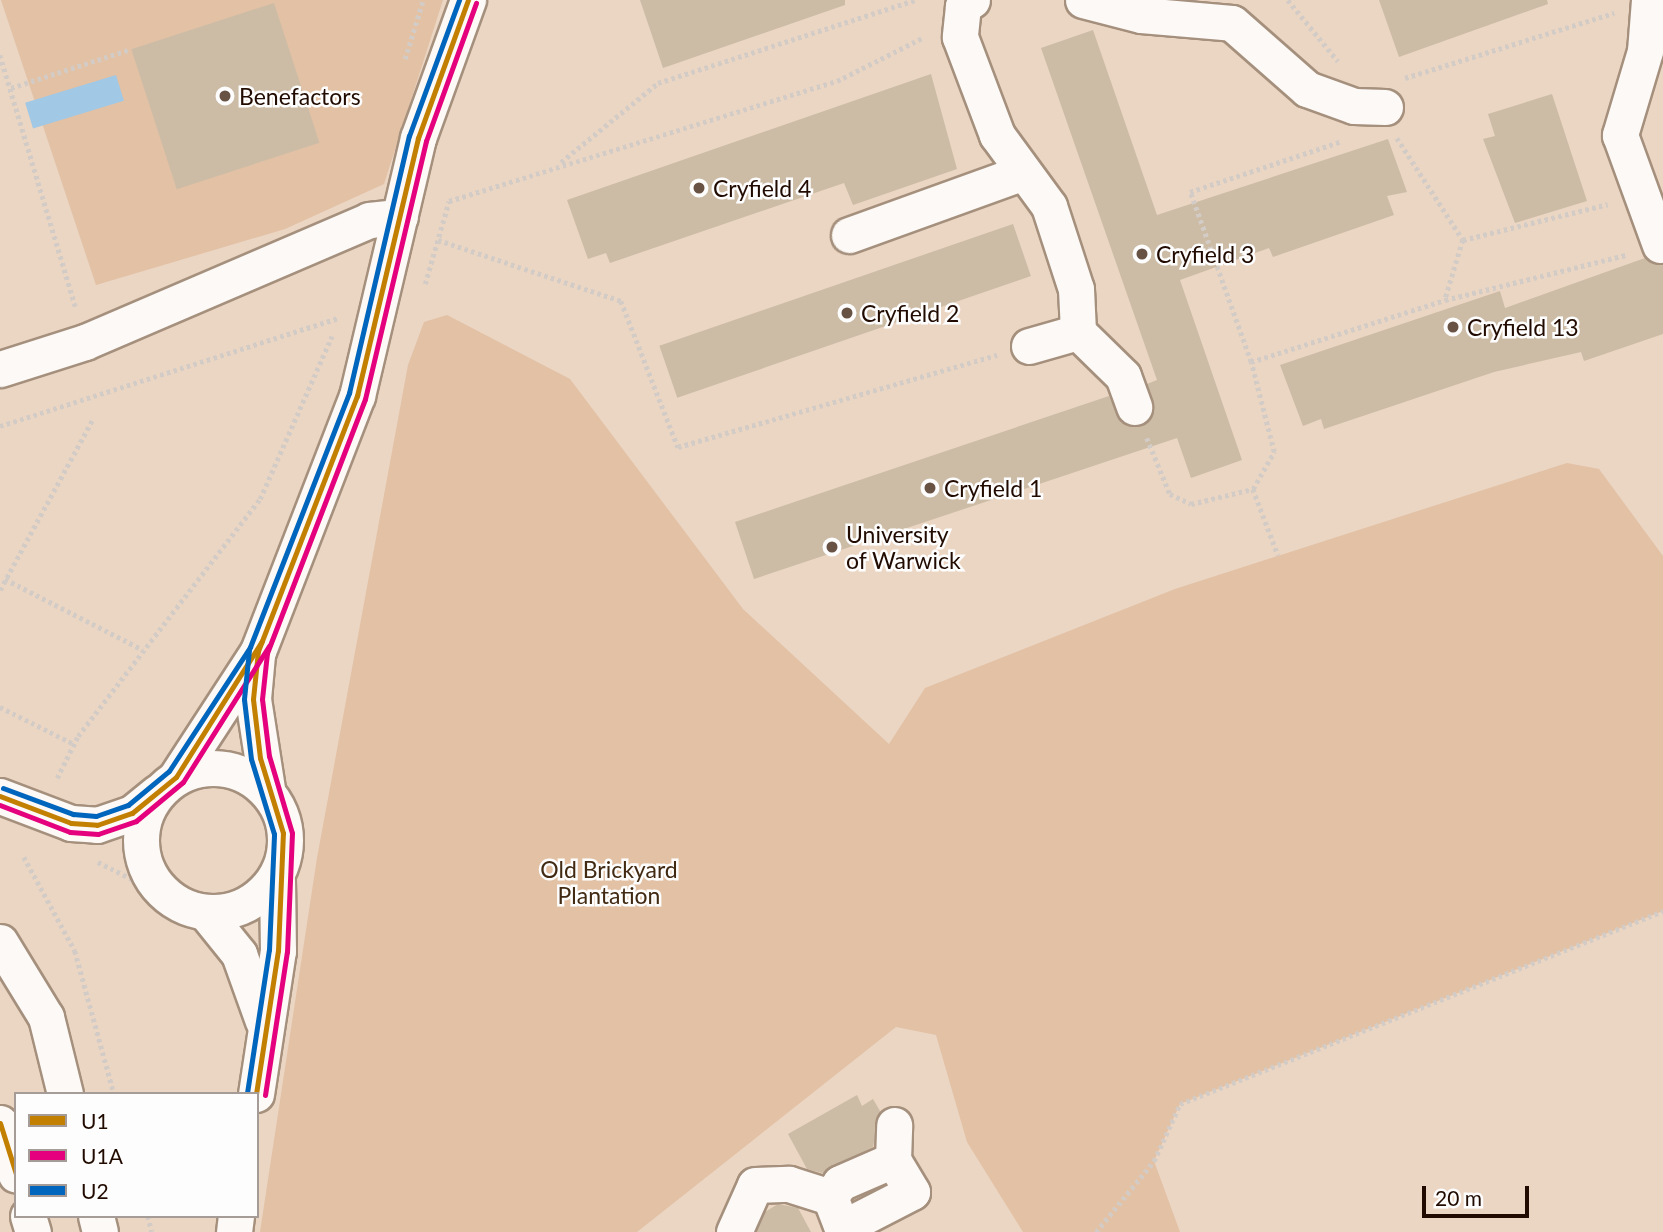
<!DOCTYPE html>
<style>
body{margin:0}
#map{position:relative;width:1663px;height:1232px;overflow:hidden;background:#ebd5c3;font-family:Lato,sans-serif}
div>[style]{position:absolute}
.green>*{inset:0;background:#e2c1a5}
.water>*{inset:0;background:#a1c8e5;transform-origin:0 0}
.building>*{inset:0;background:#ccbca6;transform-origin:0 0}
.path>*{height:4.5px;margin-top:-2.25px;transform-origin:0;background:repeating-linear-gradient(90deg,#d3ccc6 0 3.5px,transparent 0 7px)}
.roads{filter:drop-shadow(2px 0 #a5907d) drop-shadow(-2px 0 #a5907d) drop-shadow(0 2px #a5907d) drop-shadow(0 -2px #a5907d)}
.minor>*{height:35px;margin:-17.5px;padding:0 17.5px;transform-origin:17.5px;border-radius:17.5px;background:#fcf9f6}
.minor>.ring{margin:-17.5px;padding:0;box-sizing:content-box;background:none;border:35px solid #fcf9f6;border-radius:50%}
.bus-1>*{height:5px;margin:-2.5px;padding:0 2.5px;transform-origin:2.5px;border-radius:2.5px;background:#c27f00}
.bus-2>*{height:5px;margin:-2.5px;padding:0 2.5px;transform-origin:2.5px;border-radius:2.5px;background:#e5007d}
.bus-3>*{height:5px;margin:-2.5px;padding:0 2.5px;transform-origin:2.5px;border-radius:2.5px;background:#0065bd}
.dots>*{width:19px;height:19px;translate:-50% -50%;box-sizing:border-box;border:4px solid #fdfdfd;border-radius:50%}
span{translate:-50% -50%;white-space:nowrap;text-align:center;line-height:1.15;-webkit-text-stroke:5px #fdfdfd;paint-order:stroke}
.poi-label{font-size:23px;color:#210b00}
.left{translate:0 -50%;text-align:left}
.park-label{font-size:23px;color:#412912}
.legend{position:absolute;left:14px;top:1092px;width:245px;height:126px;box-sizing:border-box;background:#fdfdfd;border:2px solid #a59c98;margin:0;padding:9px 12px;list-style:none;font-size:21px;color:#210b00}
.legend li{display:flex;align-items:center;gap:14px;height:35px}
.legend b{width:35px;border:2px solid #a59c98}
.scale{position:absolute;left:1422px;top:1186px;width:107px;height:32px;box-sizing:border-box;border:4px solid #210b00;border-top:0;padding-left:9px;font-size:21px;line-height:24px;white-space:nowrap;color:#210b00;-webkit-text-stroke:5px #fdfdfd;paint-order:stroke}
</style>
<div id="map">
<div class="green">
<div style="clip-path:polygon(1px 0,443px 0,384px 184px,285px 229px,96px 285px)"></div>
<div style="clip-path:polygon(447px 315px,570px 379px,743px 609px,889px 744px,925px 688px,1175px 589px,1567px 463px,1599px 469px,1663px 556px,1663px 911px,1180px 1104px,1154px 1161px,1180px 1232px,1023px 1232px,967px 1142px,936px 1035px,896px 1027px,637px 1232px,260px 1232px,317px 858px,408px 365px,424px 322px)"></div>
</div>
<div class="water">
<div style="left:116px;top:75px;width:27px;height:95px;rotate:73deg"></div>
</div>
<div class="building">
<div style="clip-path:polygon(640px 0,845px 0,845px 5px,663px 68px)"></div>
<div style="clip-path:polygon(1379px 0,1547px 0,1548px 4px,1399px 57px)"></div>
<div style="left:274px;top:3px;width:147px;height:150px;rotate:72deg"></div>
<div style="clip-path:polygon(1093px 30px,1157px 215px,1388px 139px,1407px 192px,1387px 196px,1394px 215px,1273px 257px,1269px 248px,1180px 280px,1242px 460px,1191px 478px,1177px 438px,754px 579px,735px 522px,1109px 396px,1122px 423px,1140px 426px,1150px 419px,1147px 384px,1157px 380px,1041px 48px)"></div>
<div style="clip-path:polygon(931px 74px,957px 169px,853px 205px,844px 183px,610px 263px,606px 253px,588px 259px,567px 200px)"></div>
<div style="clip-path:polygon(1552px 94px,1587px 201px,1515px 223px,1483px 139px,1495px 136px,1488px 114px)"></div>
<div style="left:1013px;top:224px;width:55px;height:374px;rotate:71deg"></div>
<div style="clip-path:polygon(1645px 258px,1663px 264px,1663px 334px,1584px 361px,1581px 352px,1494px 372px,1324px 429px,1321px 419px,1303px 426px,1280px 365px,1500px 291px,1505px 308px)"></div>
<div style="clip-path:polygon(857px 1095px,862px 1106px,873px 1099px,880px 1111px,873px 1147px,822px 1173px,807px 1169px,788px 1134px)"></div>
<div style="clip-path:polygon(778px 1204px,798px 1208px,811px 1232px,756px 1232px,765px 1212px)"></div>
</div>
<div class="path">
<div style="left:1288px;top:0;width:79px;rotate:50.7deg"></div>
<div style="left:0;top:55px;width:265px;rotate:73.3deg"></div>
<div style="left:405px;top:59px;width:62px;rotate:-73deg"></div>
<div style="left:1405px;top:78px;width:219px;rotate:-17.3deg"></div>
<div style="left:11px;top:88px;width:126px;rotate:-18deg"></div>
<div style="left:1397px;top:138px;width:121px;rotate:57.1deg"></div>
<div style="left:1463px;top:240px;width:63px;rotate:106.7deg"></div>
<div style="left:561px;top:162px;width:125px;rotate:-39.2deg"></div>
<div style="left:658px;top:83px;width:270px;rotate:-17.9deg"></div>
<div style="left:438px;top:240px;width:193px;rotate:18.4deg"></div>
<div style="left:621px;top:301px;width:157px;rotate:68.7deg"></div>
<div style="left:678px;top:447px;width:332px;rotate:-16.1deg"></div>
<div style="left:1463px;top:240px;width:149px;rotate:-13.9deg"></div>
<div style="left:425px;top:284px;width:86px;rotate:-73.9deg"></div>
<div style="left:449px;top:201px;width:406px;rotate:-17.2deg"></div>
<div style="left:837px;top:81px;width:97px;rotate:-26.8deg"></div>
<div style="left:1251px;top:362px;width:181px;rotate:-109.7deg"></div>
<div style="left:1190px;top:192px;width:160px;rotate:-18.5deg"></div>
<div style="left:0;top:426px;width:356px;rotate:-17.7deg"></div>
<div style="left:1147px;top:438px;width:61px;rotate:67.7deg"></div>
<div style="left:1170px;top:494px;width:23px;rotate:25deg"></div>
<div style="left:1191px;top:504px;width:64px;rotate:-13.6deg"></div>
<div style="left:1253px;top:489px;width:43px;rotate:-60.4deg"></div>
<div style="left:1274px;top:452px;width:93px;rotate:-104.3deg"></div>
<div style="left:1251px;top:362px;width:204px;rotate:-17.7deg"></div>
<div style="left:1445px;top:300px;width:186px;rotate:-14deg"></div>
<div style="left:1253px;top:489px;width:71px;rotate:69.3deg"></div>
<div style="left:5px;top:579px;width:155px;rotate:27.2deg"></div>
<div style="left:0;top:590px;width:195px;rotate:-61.5deg"></div>
<div style="left:0;top:707px;width:83px;rotate:26.6deg"></div>
<div style="left:57px;top:778px;width:47px;rotate:-63.4deg"></div>
<div style="left:78px;top:736px;width:299px;rotate:-52.5deg"></div>
<div style="left:260px;top:499px;width:178px;rotate:-66.2deg"></div>
<div style="left:24px;top:857px;width:107px;rotate:61.5deg"></div>
<div style="left:75px;top:951px;width:148px;rotate:74.7deg"></div>
<div style="left:98px;top:862px;width:83px;rotate:26.6deg"></div>
<div style="left:148px;top:1216px;width:16px;rotate:76deg"></div>
<div style="left:1096px;top:1232px;width:92px;rotate:-50.8deg"></div>
<div style="left:1154px;top:1161px;width:63px;rotate:-65.5deg"></div>
<div style="left:1180px;top:1104px;width:520px;rotate:-21.78deg"></div>
</div>
<div class="roads">
<div class="minor">
<div style="left:972px;top:0;width:11px;rotate:146deg"></div>
<div style="left:963px;top:6px;width:31px;rotate:96deg"></div>
<div style="left:960px;top:37px;width:105px;rotate:69.3deg"></div>
<div style="left:997px;top:135px;width:88px;rotate:53.8deg"></div>
<div style="left:1049px;top:206px;width:87px;rotate:72deg"></div>
<div style="left:1076px;top:289px;width:43px;rotate:87.3deg"></div>
<div style="left:1078px;top:332px;width:63px;rotate:44.4deg"></div>
<div style="left:1123px;top:376px;width:33px;rotate:70deg"></div>
<div style="left:1083px;top:0;width:60px;rotate:14.5deg"></div>
<div style="left:1141px;top:15px;width:91px;rotate:5deg"></div>
<div style="left:1232px;top:23px;width:100px;rotate:41.3deg"></div>
<div style="left:1307px;top:89px;width:50px;rotate:19.9deg"></div>
<div style="left:1354px;top:106px;width:31px;rotate:2deg"></div>
<div style="left:1649px;top:0;width:51px;rotate:94.5deg"></div>
<div style="left:1645px;top:51px;width:88px;rotate:106.6deg"></div>
<div style="left:1620px;top:135px;width:117px;rotate:70deg"></div>
<div style="left:849px;top:235px;width:183px;rotate:-19.8deg"></div>
<div style="left:1029px;top:346px;width:51px;rotate:-15.9deg"></div>
<div style="left:0;top:369px;width:89px;rotate:-17.6deg"></div>
<div style="left:85px;top:342px;width:309px;rotate:-23.2deg"></div>
<div style="left:369px;top:220px;width:31px;rotate:-6deg"></div>
<div style="left:257px;top:655px;width:44px;rotate:95.2deg"></div>
<div style="left:253px;top:699px;width:90px;rotate:81.1deg"></div>
<div class="ring" style="left:141px;top:768px;width:109px;height:109px"></div>
<div style="left:176px;top:777px;width:150px;rotate:-56.9deg"></div>
<div style="left:258px;top:651px;width:274px;rotate:-68.8deg"></div>
<div style="left:357px;top:396px;width:265px;rotate:-76.7deg"></div>
<div style="left:418px;top:138px;width:147px;rotate:-70.1deg"></div>
<div style="left:0;top:796px;width:76px;rotate:20.8deg"></div>
<div style="left:71px;top:823px;width:26px;rotate:4deg"></div>
<div style="left:97px;top:825px;width:37px;rotate:-19deg"></div>
<div style="left:132px;top:813px;width:32px;rotate:-39deg"></div>
<div style="left:206px;top:913px;width:53px;rotate:51.2deg"></div>
<div style="left:239px;top:954px;width:71px;rotate:70.3deg"></div>
<div style="left:0;top:942px;width:88px;rotate:58.5deg"></div>
<div style="left:46px;top:1017px;width:79px;rotate:76.1deg"></div>
<div style="left:256px;top:1094px;width:145px;rotate:-81.3deg"></div>
<div style="left:278px;top:951px;width:71px;rotate:-90.8deg"></div>
<div style="left:0;top:1123px;width:54px;rotate:72.9deg"></div>
<div style="left:893px;top:1160px;width:37px;rotate:59deg"></div>
<div style="left:912px;top:1192px;width:79px;rotate:152.8deg"></div>
<div style="left:842px;top:1228px;width:33px;rotate:-111deg"></div>
<div style="left:830px;top:1197px;width:17px;rotate:-54deg"></div>
<div style="left:840px;top:1183px;width:58px;rotate:-23.5deg"></div>
<div style="left:893px;top:1160px;width:35px;rotate:-88deg"></div>
<div style="left:28px;top:1216px;width:17px;rotate:73deg"></div>
<div style="left:96px;top:1216px;width:16px;rotate:76deg"></div>
<div style="left:234px;top:1232px;width:16px;rotate:-83deg"></div>
<div style="left:734px;top:1232px;width:51px;rotate:-65.9deg"></div>
<div style="left:755px;top:1185px;width:34px;rotate:-2deg"></div>
<div style="left:789px;top:1184px;width:43px;rotate:17.6deg"></div>
</div>
</div>
<div class="bus-1">
<div style="left:0;top:796px;width:76px;rotate:20.8deg"></div>
<div style="left:71px;top:823px;width:26px;rotate:4deg"></div>
<div style="left:97px;top:825px;width:37px;rotate:-19deg"></div>
<div style="left:132px;top:813px;width:57px;rotate:-39.3deg"></div>
<div style="left:176px;top:777px;width:161px;rotate:-57.7deg"></div>
<div style="left:256px;top:1094px;width:145px;rotate:-81.3deg"></div>
<div style="left:278px;top:951px;width:118px;rotate:-87.6deg"></div>
<div style="left:283px;top:833px;width:78px;rotate:-107deg"></div>
<div style="left:260px;top:758px;width:59px;rotate:-96.8deg"></div>
<div style="left:253px;top:699px;width:48px;rotate:-84.1deg"></div>
<div style="left:258px;top:651px;width:274px;rotate:-68.8deg"></div>
<div style="left:357px;top:396px;width:265px;rotate:-76.7deg"></div>
<div style="left:418px;top:138px;width:147px;rotate:-70.1deg"></div>
<div style="left:0;top:1123px;width:53px;rotate:72.6deg"></div>
</div>
<div class="bus-2">
<div style="left:0;top:805px;width:75px;rotate:21.1deg"></div>
<div style="left:70px;top:832px;width:28px;rotate:4deg"></div>
<div style="left:98px;top:834px;width:40px;rotate:-18.9deg"></div>
<div style="left:136px;top:821px;width:61px;rotate:-39.7deg"></div>
<div style="left:183px;top:782px;width:161px;rotate:-57.7deg"></div>
<div style="left:265px;top:1095px;width:145px;rotate:-81.3deg"></div>
<div style="left:287px;top:952px;width:119px;rotate:-87.6deg"></div>
<div style="left:292px;top:833px;width:80px;rotate:-106.6deg"></div>
<div style="left:269px;top:756px;width:57px;rotate:-97deg"></div>
<div style="left:262px;top:699px;width:46px;rotate:-83.8deg"></div>
<div style="left:267px;top:653px;width:272px;rotate:-68.9deg"></div>
<div style="left:365px;top:399px;width:265px;rotate:-76.7deg"></div>
<div style="left:426px;top:141px;width:147px;rotate:-70.1deg"></div>
</div>
<div class="bus-3">
<div style="left:3px;top:788px;width:75px;rotate:20.4deg"></div>
<div style="left:73px;top:814px;width:23px;rotate:5deg"></div>
<div style="left:96px;top:816px;width:34px;rotate:-19deg"></div>
<div style="left:128px;top:805px;width:53px;rotate:-39.7deg"></div>
<div style="left:169px;top:771px;width:148px;rotate:-56.8deg"></div>
<div style="left:250px;top:647px;width:273px;rotate:-68.7deg"></div>
<div style="left:349px;top:393px;width:264px;rotate:-76.9deg"></div>
<div style="left:409px;top:136px;width:145px;rotate:-69.8deg"></div>
<div style="left:247px;top:1093px;width:145px;rotate:-81.3deg"></div>
<div style="left:269px;top:950px;width:116px;rotate:-87.5deg"></div>
<div style="left:274px;top:834px;width:78px;rotate:-107deg"></div>
<div style="left:251px;top:759px;width:60px;rotate:-96.7deg"></div>
<div style="left:244px;top:699px;width:49px;rotate:-84.2deg"></div>
</div>
<div class="dots">
<div style="left:225px;top:96px;background:#685244"></div>
<div style="left:699px;top:188px;background:#685244"></div>
<div style="left:1142px;top:254px;background:#685244"></div>
<div style="left:847px;top:313px;background:#685244"></div>
<div style="left:1453px;top:327px;background:#685244"></div>
<div style="left:930px;top:488px;background:#685244"></div>
<div style="left:832px;top:547px;background:#685244"></div>
</div>
<div class="poi-label">
<span class="left" style="left:239px;top:96px">Benefactors</span>
<span class="left" style="left:713px;top:188px">Cryfield 4</span>
<span class="left" style="left:1156px;top:254px">Cryfield 3</span>
<span class="left" style="left:861px;top:313px">Cryfield 2</span>
<span class="left" style="left:1467px;top:327px">Cryfield 13</span>
<span class="left" style="left:944px;top:488px">Cryfield 1</span>
<span class="left" style="left:846px;top:547px">University<br>of Warwick</span>
</div>
<div class="park-label">
<span style="left:609px;top:882px">Old Brickyard<br>Plantation</span>
</div>
<ul class="legend">
<li><b style="height:9px;background:#c27f00"></b>U1</li>
<li><b style="height:9px;background:#e5007d"></b>U1A</li>
<li><b style="height:9px;background:#0065bd"></b>U2</li>
</ul>
<div class="scale">20 m</div>
</div>
